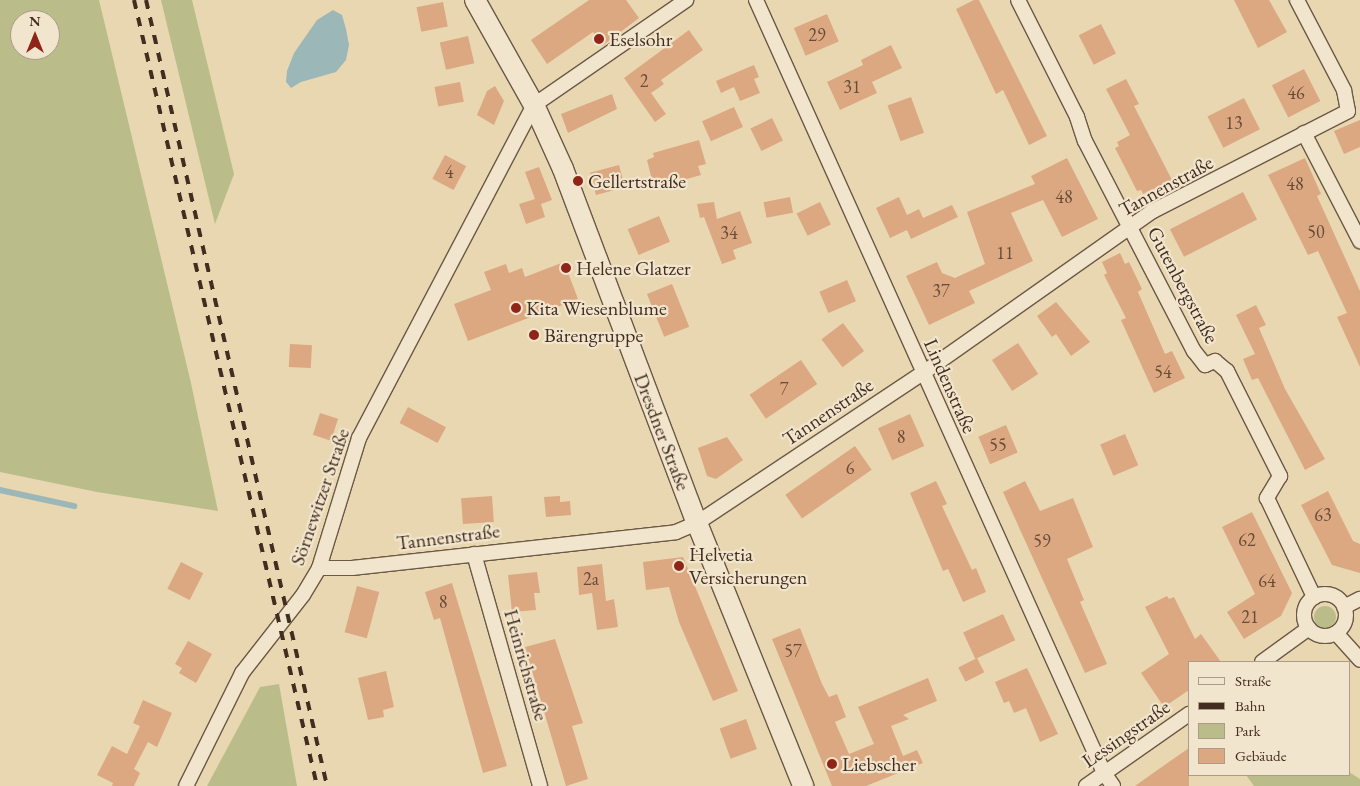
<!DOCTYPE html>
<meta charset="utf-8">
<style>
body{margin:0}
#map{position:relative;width:1360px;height:786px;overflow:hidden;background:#e9d7b2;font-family:"EB Garamond",serif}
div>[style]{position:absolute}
.green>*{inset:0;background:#babd8a}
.round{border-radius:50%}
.water>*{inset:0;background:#9cb7b7}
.stream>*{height:5.5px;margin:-2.75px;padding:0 2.75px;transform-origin:2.75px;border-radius:2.75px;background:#9cb7b7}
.building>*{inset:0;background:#dba882;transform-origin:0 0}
.roads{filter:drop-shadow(1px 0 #6c5844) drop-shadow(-1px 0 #6c5844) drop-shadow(0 1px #6c5844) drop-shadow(0 -1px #6c5844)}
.street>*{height:14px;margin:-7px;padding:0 7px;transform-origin:7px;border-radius:7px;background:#f1e5cd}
.street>.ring{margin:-7px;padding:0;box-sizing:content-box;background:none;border:14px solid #f1e5cd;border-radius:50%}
.secondary>*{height:20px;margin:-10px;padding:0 10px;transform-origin:10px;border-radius:10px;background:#f1e5cd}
.rail>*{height:4px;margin-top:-2px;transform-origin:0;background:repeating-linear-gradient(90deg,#432d20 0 9px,transparent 0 18px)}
.dots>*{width:14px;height:14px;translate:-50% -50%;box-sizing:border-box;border:2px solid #f1e5cd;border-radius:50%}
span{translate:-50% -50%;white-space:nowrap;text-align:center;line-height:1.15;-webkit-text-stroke:4.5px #f1e5cd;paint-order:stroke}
.number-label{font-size:18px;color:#694c38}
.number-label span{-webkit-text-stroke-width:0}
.poi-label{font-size:20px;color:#432d20}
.left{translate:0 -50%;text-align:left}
.street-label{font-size:20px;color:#432d20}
.legend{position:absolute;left:1188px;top:661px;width:162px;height:115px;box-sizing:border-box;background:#f1e5cd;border:1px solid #ab9b88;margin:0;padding:6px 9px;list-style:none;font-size:15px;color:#432d20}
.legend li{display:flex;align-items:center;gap:10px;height:25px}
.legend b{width:25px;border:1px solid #ab9b88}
.north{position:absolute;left:10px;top:10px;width:50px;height:50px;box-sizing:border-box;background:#f1e5cd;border:1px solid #ab9b88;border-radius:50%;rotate:0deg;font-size:14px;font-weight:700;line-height:20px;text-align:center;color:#432d20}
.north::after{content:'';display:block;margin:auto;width:18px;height:22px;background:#8f2418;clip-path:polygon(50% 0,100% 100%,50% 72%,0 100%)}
</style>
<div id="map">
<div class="green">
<div style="clip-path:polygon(evenodd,0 0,99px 0,191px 383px,218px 511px,97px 492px,0 472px,0 0,20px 20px,50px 20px,50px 50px,20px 50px,20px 20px)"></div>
<div style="clip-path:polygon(161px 0,192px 0,234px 174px,215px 224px)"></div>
<div class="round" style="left:1314px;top:606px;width:22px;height:22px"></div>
<div style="clip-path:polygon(279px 684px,297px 786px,207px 786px,260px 687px)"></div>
<div style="clip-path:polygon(1349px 772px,1360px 779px,1360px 786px,1254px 786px,1246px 775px,1349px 775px)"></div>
</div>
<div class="water">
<div style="clip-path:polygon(333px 10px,342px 15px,346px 29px,349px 45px,346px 60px,336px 72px,301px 82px,291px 88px,286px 82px,287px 71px,294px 53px,317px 20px)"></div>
</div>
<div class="stream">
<div style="left:0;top:490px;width:76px;rotate:12.2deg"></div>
</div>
<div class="building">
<div style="clip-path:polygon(589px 0,626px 0,639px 18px,602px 46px,593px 32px,547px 64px,531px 40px)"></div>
<div style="clip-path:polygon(974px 0,979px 0,1047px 136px,1029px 145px,1003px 90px,996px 94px,956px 9px)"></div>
<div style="clip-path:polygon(1234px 0,1269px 0,1287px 32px,1258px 48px)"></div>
<div style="left:443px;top:2px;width:25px;height:27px;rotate:79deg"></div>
<div style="left:827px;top:14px;width:30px;height:36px;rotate:67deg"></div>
<div style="left:1101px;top:24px;width:33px;height:25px;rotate:63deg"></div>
<div style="clip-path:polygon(689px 30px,703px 50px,661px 80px,664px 84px,651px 93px,666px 114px,655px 122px,624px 78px)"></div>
<div style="left:468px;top:36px;width:28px;height:29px;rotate:77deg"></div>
<div style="clip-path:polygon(891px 45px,902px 68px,872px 82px,877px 93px,840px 110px,827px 82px,863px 65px,861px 60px)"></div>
<div style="clip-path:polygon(754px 65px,759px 77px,754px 79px,760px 93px,740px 101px,734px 87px,721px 93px,716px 81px)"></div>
<div style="left:1304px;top:69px;width:36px;height:36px;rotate:63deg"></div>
<div style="clip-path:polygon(1126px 79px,1139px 104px,1134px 106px,1172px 180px,1143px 194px,1141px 190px,1137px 191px,1115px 148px,1119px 146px,1117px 142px,1130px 135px,1106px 89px)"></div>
<div style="left:460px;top:82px;width:20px;height:26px;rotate:79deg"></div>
<div style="clip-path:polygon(495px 86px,504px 101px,494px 125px,477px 115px,487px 91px)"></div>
<div style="clip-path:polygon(612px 94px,617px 109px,568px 133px,561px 114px)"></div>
<div style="left:911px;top:97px;width:38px;height:25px;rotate:70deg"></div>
<div style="left:1244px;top:98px;width:35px;height:41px;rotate:63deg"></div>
<div style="left:734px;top:107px;width:22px;height:35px;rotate:66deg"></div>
<div style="left:772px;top:118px;width:25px;height:24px;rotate:64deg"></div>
<div style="clip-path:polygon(1360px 120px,1360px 147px,1344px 154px,1334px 131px)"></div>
<div style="clip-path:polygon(699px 140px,706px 164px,698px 166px,701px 175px,662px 186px,660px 178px,652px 180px,647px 160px,654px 157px,653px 153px)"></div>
<div style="left:445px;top:155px;width:24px;height:27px;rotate:28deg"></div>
<div style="clip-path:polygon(1067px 158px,1098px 219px,1062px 237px,1043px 200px,1011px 213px,1033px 261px,969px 291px,975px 303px,929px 325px,906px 276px,937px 262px,942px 273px,955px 278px,985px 264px,967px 212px,1035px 184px,1031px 176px)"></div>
<div style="clip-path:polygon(1305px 158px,1321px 194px,1317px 196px,1360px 291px,1360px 367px,1337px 317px,1347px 313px,1318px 251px,1308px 255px,1268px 175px)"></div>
<div style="left:619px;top:165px;width:23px;height:30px;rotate:75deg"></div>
<div style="clip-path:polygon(539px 167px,552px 200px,541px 204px,545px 217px,526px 224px,519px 204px,535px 199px,525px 172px)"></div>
<div style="left:1243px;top:192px;width:31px;height:82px;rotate:63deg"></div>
<div style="left:790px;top:197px;width:16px;height:27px;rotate:79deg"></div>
<div style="clip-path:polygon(899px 197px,907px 215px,919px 209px,923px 218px,952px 205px,958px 217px,911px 239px,907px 230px,890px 238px,876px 208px)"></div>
<div style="clip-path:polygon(714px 202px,717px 219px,740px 211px,752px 243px,733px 250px,736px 259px,722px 264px,704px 217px,700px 218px,697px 204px)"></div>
<div style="left:820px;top:202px;width:25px;height:26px;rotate:64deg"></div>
<div style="left:659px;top:216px;width:28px;height:34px;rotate:67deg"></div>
<div style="clip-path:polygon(1120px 253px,1125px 264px,1129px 262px,1142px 289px,1138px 292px,1165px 354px,1172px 351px,1185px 378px,1154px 393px,1121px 320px,1126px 318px,1104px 275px,1107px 273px,1102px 262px)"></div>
<div style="clip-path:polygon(564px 262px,578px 299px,468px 341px,454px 304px,491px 290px,484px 272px,506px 264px,509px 273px,522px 268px,525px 277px)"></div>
<div style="left:847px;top:280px;width:23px;height:30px;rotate:67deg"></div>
<div style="left:672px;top:284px;width:46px;height:27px;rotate:68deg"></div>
<div style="clip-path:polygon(1056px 302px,1090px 342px,1071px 356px,1056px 334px,1052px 337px,1037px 316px)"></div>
<div style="clip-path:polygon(1256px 305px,1266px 325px,1259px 328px,1285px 389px,1325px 459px,1305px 470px,1258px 378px,1252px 380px,1243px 359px,1255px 354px,1236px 315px)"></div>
<div style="left:843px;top:323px;width:35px;height:27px;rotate:53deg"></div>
<div style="left:1018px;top:343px;width:37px;height:31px;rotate:57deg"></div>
<div style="left:290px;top:344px;width:22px;height:23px;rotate:3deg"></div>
<div style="left:801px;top:360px;width:29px;height:62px;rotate:56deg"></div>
<div style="left:408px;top:407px;width:43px;height:18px;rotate:28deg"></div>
<div style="left:320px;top:413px;width:19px;height:23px;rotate:18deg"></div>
<div style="left:910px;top:414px;width:35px;height:35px;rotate:66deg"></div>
<div style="left:1006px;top:425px;width:30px;height:30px;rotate:67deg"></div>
<div style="left:1125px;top:434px;width:34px;height:27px;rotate:67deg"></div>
<div style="clip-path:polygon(727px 437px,743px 460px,716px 479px,707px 476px,698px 448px)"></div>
<div style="left:855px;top:446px;width:29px;height:85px;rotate:55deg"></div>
<div style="clip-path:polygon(936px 481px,947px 504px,942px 506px,972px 570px,976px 568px,986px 592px,963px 602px,948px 569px,943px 571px,910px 493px)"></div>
<div style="clip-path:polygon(1025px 481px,1040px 511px,1073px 498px,1093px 547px,1067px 559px,1084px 600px,1080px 602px,1107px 664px,1085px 673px,1003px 492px)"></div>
<div style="clip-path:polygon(1328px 491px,1353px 541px,1360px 544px,1360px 573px,1332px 565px,1301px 505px)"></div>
<div style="left:492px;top:496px;width:26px;height:31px;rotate:86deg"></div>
<div style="clip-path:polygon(560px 496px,560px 502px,570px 501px,571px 515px,546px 517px,544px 497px)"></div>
<div style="clip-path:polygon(1252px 512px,1292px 593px,1281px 616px,1244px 639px,1227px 612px,1255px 594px,1222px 527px)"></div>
<div style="clip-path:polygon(683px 557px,738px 691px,713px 701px,679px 622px,669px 587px,646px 590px,643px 562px)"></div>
<div style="left:181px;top:562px;width:25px;height:30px;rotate:27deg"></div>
<div style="clip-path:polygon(602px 564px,606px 601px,614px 599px,618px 627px,597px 630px,592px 593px,579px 595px,577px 567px)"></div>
<div style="clip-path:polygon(537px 572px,540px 593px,534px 593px,536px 610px,512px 612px,508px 575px)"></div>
<div style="clip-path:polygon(452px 583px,507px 766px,483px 773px,440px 618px,434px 620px,425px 592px)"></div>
<div style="left:357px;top:586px;width:23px;height:48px;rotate:15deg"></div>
<div style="clip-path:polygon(1167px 596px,1169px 599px,1174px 597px,1195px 639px,1201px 634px,1221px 662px,1189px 662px,1189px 690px,1164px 707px,1141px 673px,1169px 654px,1145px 607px)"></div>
<div style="left:1003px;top:614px;width:29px;height:44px;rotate:65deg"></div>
<div style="clip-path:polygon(800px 628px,822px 684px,829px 697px,837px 694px,846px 717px,835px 722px,849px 754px,874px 744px,858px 707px,928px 678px,937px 701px,903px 715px,909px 719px,891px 726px,903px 756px,917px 750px,923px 763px,866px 786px,832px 786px,772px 639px)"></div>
<div style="clip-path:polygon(555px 639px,583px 723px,572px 726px,588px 779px,566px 786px,525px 647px)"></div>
<div style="clip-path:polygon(188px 641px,212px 654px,196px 683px,179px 673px,182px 668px,175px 664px)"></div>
<div style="left:977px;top:658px;width:16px;height:21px;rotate:63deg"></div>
<div style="clip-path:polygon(1027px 668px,1058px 734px,1040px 742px,1026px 708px,1014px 713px,1009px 701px,1004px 703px,995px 682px)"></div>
<div style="clip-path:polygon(386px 671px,394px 707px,383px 710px,384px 717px,368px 720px,358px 678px)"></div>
<div style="clip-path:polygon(143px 700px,172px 713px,157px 747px,148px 742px,134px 769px,140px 773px,134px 786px,112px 786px,113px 783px,97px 775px,112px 746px,127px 754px,140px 726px,133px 723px)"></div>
<div style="left:746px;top:719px;width:32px;height:28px;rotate:70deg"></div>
<div style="clip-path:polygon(1189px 748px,1189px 786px,1135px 786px,1156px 771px)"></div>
</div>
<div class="roads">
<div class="street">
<div style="left:756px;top:0;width:848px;rotate:65.76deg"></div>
<div style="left:1104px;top:773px;width:16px;rotate:55deg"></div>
<div style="left:1018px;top:0;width:131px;rotate:63.2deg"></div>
<div style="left:1077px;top:117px;width:25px;rotate:72deg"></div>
<div style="left:1085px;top:141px;width:237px;rotate:62.6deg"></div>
<div style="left:1194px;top:351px;width:18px;rotate:52deg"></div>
<div style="left:1205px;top:365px;width:11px;rotate:-22deg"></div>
<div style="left:1215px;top:361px;width:16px;rotate:40deg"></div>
<div style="left:1227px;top:371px;width:118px;rotate:63.2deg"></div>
<div style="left:1280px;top:476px;width:26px;rotate:121deg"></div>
<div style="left:1267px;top:498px;width:110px;rotate:64.6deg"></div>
<div style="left:1304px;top:133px;width:122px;rotate:62.6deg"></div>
<div style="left:474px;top:554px;width:241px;rotate:74.1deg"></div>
<div style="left:319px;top:568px;width:33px"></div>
<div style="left:352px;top:568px;width:326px;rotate:-6.3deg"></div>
<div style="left:676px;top:532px;width:23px;rotate:-23deg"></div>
<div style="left:697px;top:523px;width:271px;rotate:-33.6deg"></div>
<div style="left:923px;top:373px;width:281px;rotate:-35.2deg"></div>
<div style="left:1153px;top:211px;width:219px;rotate:-27.1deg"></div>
<div style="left:1348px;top:111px;width:21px;rotate:-101deg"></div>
<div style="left:1344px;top:90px;width:102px;rotate:-117.6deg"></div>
<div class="ring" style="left:1304px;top:594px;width:28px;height:28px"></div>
<div style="left:1344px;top:607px;width:18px;rotate:-27deg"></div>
<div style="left:1336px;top:633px;width:36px;rotate:48deg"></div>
<div style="left:1262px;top:662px;width:58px;rotate:-35.9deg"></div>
<div style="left:186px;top:786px;width:126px;rotate:-63.6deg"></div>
<div style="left:242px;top:673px;width:99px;rotate:-52deg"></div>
<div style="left:303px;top:595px;width:31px;rotate:-59deg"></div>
<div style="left:319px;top:568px;width:136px;rotate:-72.9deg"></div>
<div style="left:359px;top:438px;width:376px;rotate:-62.3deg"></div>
<div style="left:534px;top:105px;width:185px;rotate:-34.6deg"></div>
<div style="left:1086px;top:786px;width:126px;rotate:-35deg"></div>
</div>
<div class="secondary">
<div style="left:475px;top:0;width:120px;rotate:60.7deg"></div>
<div style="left:534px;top:105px;width:70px;rotate:65.6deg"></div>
<div style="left:563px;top:169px;width:379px;rotate:69.3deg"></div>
<div style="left:697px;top:523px;width:284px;rotate:68deg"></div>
</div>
</div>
<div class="rail">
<div style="left:134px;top:0;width:807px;rotate:76.89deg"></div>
<div style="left:146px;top:0;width:807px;rotate:77.03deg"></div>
</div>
<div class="dots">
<div style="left:599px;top:39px;background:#8f2418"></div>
<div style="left:578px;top:181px;background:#8f2418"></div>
<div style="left:566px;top:268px;background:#8f2418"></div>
<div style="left:516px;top:308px;background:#8f2418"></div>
<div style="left:534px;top:335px;background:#8f2418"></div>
<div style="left:679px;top:566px;background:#8f2418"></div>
<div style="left:832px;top:764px;background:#8f2418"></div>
</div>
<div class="number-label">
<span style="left:817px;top:35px">29</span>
<span style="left:644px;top:81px">2</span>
<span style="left:852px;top:87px">31</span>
<span style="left:1296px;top:93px">46</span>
<span style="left:1234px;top:123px">13</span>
<span style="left:449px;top:172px">4</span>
<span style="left:1295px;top:184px">48</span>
<span style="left:1064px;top:197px">48</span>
<span style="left:1316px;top:232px">50</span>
<span style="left:729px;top:233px">34</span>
<span style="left:1005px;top:253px">11</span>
<span style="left:941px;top:291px">37</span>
<span style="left:1163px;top:372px">54</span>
<span style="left:784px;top:389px">7</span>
<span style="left:901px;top:437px">8</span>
<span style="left:998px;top:445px">55</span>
<span style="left:850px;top:468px">6</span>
<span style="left:1323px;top:515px">63</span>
<span style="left:1247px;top:540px">62</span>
<span style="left:1042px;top:541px">59</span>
<span style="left:591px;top:579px">2a</span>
<span style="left:1267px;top:581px">64</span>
<span style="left:443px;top:602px">8</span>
<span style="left:1250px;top:617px">21</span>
<span style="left:793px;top:651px">57</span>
</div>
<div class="poi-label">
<span class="left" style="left:609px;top:39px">Eselsohr</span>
<span class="left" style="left:588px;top:181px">Gellertstraße</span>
<span class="left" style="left:576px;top:268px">Helene Glatzer</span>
<span class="left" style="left:526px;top:308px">Kita Wiesenblume</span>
<span class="left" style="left:544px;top:335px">Bärengruppe</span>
<span class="left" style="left:689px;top:566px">Helvetia<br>Versicherungen</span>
<span class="left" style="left:842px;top:764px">Liebscher</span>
</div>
<div class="street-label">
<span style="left:1166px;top:186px;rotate:-29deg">Tannenstraße</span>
<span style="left:1183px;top:285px;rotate:62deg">Gutenbergstraße</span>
<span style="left:950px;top:386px;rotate:66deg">Lindenstraße</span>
<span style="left:828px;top:412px;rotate:-34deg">Tannenstraße</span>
<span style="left:662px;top:432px;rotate:69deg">Dresdner Straße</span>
<span style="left:320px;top:497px;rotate:-71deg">Sörnewitzer Straße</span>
<span style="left:448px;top:537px;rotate:-7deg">Tannenstraße</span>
<span style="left:526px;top:665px;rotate:74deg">Heinrichstraße</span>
<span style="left:1126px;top:734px;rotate:-35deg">Lessingstraße</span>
</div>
<ul class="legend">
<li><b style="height:6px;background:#f1e5cd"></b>Straße</li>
<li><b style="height:6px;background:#432d20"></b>Bahn</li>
<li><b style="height:14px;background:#babd8a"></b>Park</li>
<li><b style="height:14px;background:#dba882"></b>Gebäude</li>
</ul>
<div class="north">N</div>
</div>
